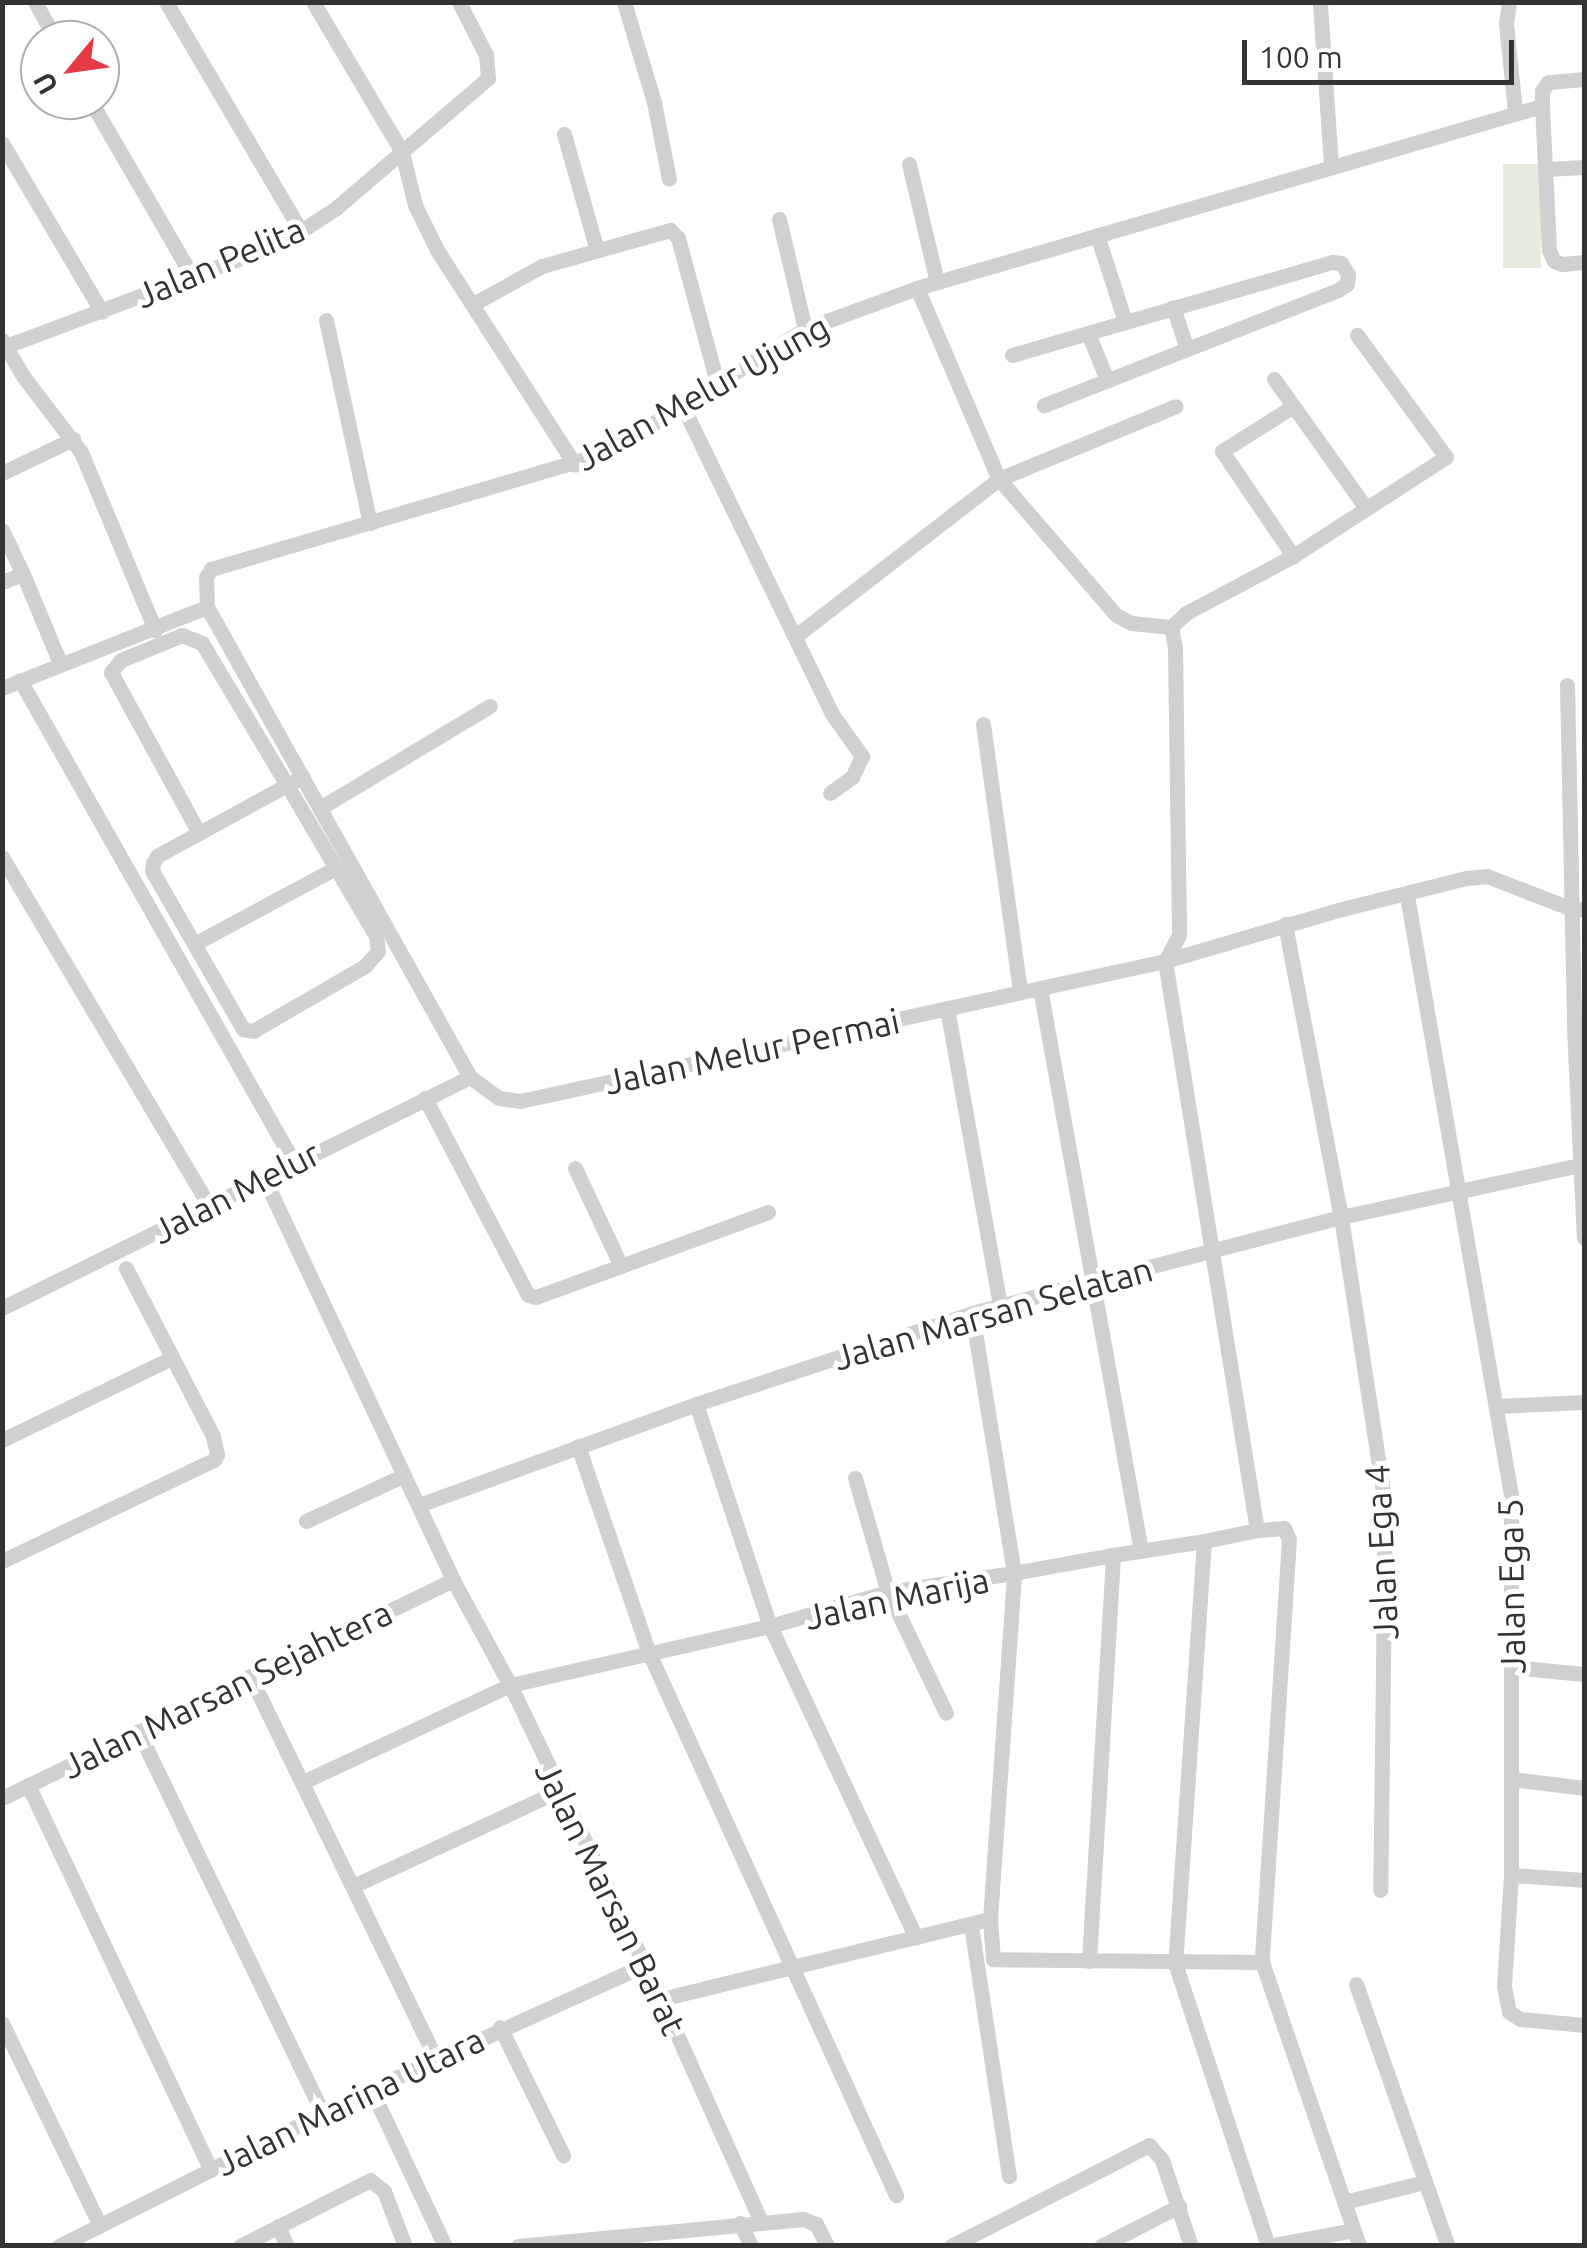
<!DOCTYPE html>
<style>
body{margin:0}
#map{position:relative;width:1587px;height:2248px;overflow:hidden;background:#fff;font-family:Ubuntu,sans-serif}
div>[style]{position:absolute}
.green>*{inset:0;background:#e6ecdf;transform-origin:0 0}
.street>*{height:15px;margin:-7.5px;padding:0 7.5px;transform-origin:7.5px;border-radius:7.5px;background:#d0d0d0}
span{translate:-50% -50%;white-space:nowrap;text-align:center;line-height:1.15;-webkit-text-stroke:10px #fff;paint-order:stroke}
.street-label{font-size:35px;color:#333}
.frame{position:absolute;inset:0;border:5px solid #333;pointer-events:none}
.north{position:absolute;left:20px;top:20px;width:100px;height:100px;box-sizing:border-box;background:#fff;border:2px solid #adadad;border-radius:50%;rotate:241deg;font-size:28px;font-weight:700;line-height:40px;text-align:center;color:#333}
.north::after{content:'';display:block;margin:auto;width:35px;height:45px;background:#e63946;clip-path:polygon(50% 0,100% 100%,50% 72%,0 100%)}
.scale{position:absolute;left:1242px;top:40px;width:272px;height:45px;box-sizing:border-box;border:5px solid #333;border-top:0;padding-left:12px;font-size:30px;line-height:35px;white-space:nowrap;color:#333;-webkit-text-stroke:8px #fff;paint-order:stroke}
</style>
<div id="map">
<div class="green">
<div style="left:1503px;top:164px;width:38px;height:104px"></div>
</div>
<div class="street">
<div style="left:35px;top:2px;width:43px;rotate:61.1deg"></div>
<div style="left:166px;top:2px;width:266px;rotate:59.5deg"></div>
<div style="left:313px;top:2px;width:174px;rotate:59.3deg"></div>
<div style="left:402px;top:152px;width:55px;rotate:76.2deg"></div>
<div style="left:415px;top:205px;width:50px;rotate:63.9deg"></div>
<div style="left:437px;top:250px;width:255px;rotate:57.3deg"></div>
<div style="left:624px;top:2px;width:104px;rotate:73.3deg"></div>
<div style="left:654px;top:102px;width:78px;rotate:79deg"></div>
<div style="left:1509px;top:2px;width:22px;rotate:98deg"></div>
<div style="left:1506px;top:24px;width:87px;rotate:84.1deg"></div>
<div style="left:1320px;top:4px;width:162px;rotate:86.1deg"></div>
<div style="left:1584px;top:79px;width:36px;rotate:175deg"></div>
<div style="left:1548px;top:82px;width:11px;rotate:124deg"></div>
<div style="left:1542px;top:91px;width:15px;rotate:90deg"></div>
<div style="left:1542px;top:106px;width:651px;rotate:163.76deg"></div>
<div style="left:917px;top:288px;width:119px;rotate:159.9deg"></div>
<div style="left:805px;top:329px;width:235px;rotate:148.2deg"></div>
<div style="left:605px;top:453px;width:411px;rotate:163.6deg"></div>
<div style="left:211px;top:569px;width:9px;rotate:122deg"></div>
<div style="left:206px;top:577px;width:30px;rotate:88deg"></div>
<div style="left:207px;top:607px;width:539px;rotate:60.77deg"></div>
<div style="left:470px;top:1077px;width:36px;rotate:36deg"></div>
<div style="left:499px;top:1098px;width:21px;rotate:8deg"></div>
<div style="left:520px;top:1101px;width:660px;rotate:-12.25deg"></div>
<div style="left:1165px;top:961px;width:184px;rotate:-16.4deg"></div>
<div style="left:1342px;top:909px;width:128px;rotate:-14deg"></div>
<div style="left:1466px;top:878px;width:21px;rotate:-5deg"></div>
<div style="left:1487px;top:876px;width:91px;rotate:21.2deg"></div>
<div style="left:1572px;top:909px;width:12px"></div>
<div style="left:90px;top:100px;width:203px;rotate:59.9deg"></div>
<div style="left:1542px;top:106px;width:144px;rotate:87.2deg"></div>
<div style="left:1549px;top:250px;width:12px;rotate:66deg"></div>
<div style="left:1554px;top:261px;width:9px;rotate:21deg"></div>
<div style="left:1562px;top:264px;width:22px;rotate:-5deg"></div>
<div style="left:564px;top:134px;width:117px;rotate:74.2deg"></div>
<div style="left:2px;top:143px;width:196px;rotate:59.4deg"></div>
<div style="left:909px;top:164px;width:121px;rotate:76.7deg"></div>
<div style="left:1547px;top:169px;width:37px;rotate:-3deg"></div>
<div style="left:779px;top:219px;width:113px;rotate:76.7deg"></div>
<div style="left:1097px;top:235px;width:90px;rotate:72deg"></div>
<div style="left:917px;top:288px;width:208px;rotate:66.8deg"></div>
<div style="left:999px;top:479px;width:179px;rotate:49.3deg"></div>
<div style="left:1116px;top:615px;width:17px;rotate:28deg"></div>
<div style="left:1131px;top:623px;width:40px;rotate:5.7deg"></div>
<div style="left:1171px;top:627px;width:20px;rotate:79deg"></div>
<div style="left:1175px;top:647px;width:272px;rotate:89.2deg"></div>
<div style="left:1179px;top:919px;width:16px;rotate:90deg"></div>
<div style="left:1179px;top:935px;width:30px;rotate:118deg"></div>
<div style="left:473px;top:304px;width:79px;rotate:-28.8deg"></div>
<div style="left:542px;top:266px;width:133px;rotate:-15.7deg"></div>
<div style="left:670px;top:230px;width:11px;rotate:45deg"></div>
<div style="left:678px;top:238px;width:153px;rotate:74.9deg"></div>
<div style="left:1173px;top:307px;width:44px;rotate:71.6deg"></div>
<div style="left:326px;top:320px;width:208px;rotate:77.8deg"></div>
<div style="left:1088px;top:333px;width:51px;rotate:68deg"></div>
<div style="left:2px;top:340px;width:42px;rotate:59.7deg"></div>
<div style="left:23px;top:376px;width:96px;rotate:52.7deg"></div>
<div style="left:81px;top:452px;width:193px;rotate:67.4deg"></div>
<div style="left:6px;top:346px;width:246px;rotate:-20.5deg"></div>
<div style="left:236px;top:260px;width:71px;rotate:-24deg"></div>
<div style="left:301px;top:231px;width:42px;rotate:-33.3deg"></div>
<div style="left:336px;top:208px;width:200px;rotate:-40.5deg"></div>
<div style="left:488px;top:78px;width:23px;rotate:-95deg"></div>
<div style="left:486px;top:55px;width:59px;rotate:-117deg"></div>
<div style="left:1012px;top:355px;width:333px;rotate:-16.2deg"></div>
<div style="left:1332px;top:262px;width:9px;rotate:6deg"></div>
<div style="left:1341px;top:263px;width:13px;rotate:58deg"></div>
<div style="left:1348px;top:274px;width:10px;rotate:96deg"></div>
<div style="left:1347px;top:284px;width:11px;rotate:146deg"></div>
<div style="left:1338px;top:290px;width:316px;rotate:158.6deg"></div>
<div style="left:1274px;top:379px;width:158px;rotate:54.5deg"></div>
<div style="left:683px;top:407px;width:341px;rotate:64.1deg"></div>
<div style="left:832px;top:714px;width:52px;rotate:54.5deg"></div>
<div style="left:862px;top:756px;width:23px;rotate:115deg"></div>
<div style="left:852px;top:777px;width:27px;rotate:144deg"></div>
<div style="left:1292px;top:407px;width:83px;rotate:147.8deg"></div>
<div style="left:1222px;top:451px;width:127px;rotate:55.9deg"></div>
<div style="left:2px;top:473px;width:79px;rotate:-25.6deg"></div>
<div style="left:2px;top:530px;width:49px;rotate:64.5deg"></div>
<div style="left:2px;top:582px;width:22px;rotate:-21deg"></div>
<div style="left:23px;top:574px;width:96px;rotate:67.4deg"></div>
<div style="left:1171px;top:627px;width:21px;rotate:-43deg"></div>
<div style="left:1186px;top:613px;width:121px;rotate:-28deg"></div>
<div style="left:1293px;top:556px;width:182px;rotate:-32.9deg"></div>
<div style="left:1446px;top:457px;width:151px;rotate:-126.1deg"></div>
<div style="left:797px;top:635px;width:255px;rotate:-37.7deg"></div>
<div style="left:999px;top:479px;width:191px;rotate:-22.4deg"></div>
<div style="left:20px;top:680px;width:553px;rotate:60.42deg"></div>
<div style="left:1567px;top:685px;width:343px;rotate:88.8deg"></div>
<div style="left:1574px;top:1028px;width:210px;rotate:87.3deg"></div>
<div style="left:2px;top:688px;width:220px;rotate:-21.6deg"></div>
<div style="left:983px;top:724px;width:271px;rotate:82.1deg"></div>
<div style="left:320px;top:808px;width:198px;rotate:-31deg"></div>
<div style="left:199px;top:833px;width:183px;rotate:-118.7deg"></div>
<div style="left:111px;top:672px;width:16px;rotate:-50deg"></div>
<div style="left:121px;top:660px;width:66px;rotate:-22.3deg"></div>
<div style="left:182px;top:635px;width:22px;rotate:22deg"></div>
<div style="left:202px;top:643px;width:165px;rotate:59.1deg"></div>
<div style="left:287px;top:785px;width:175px;rotate:59.5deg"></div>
<div style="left:376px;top:936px;width:15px;rotate:82deg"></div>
<div style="left:378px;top:951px;width:20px;rotate:131deg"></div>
<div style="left:365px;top:966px;width:129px;rotate:149.9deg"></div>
<div style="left:253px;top:1031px;width:10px;rotate:-169deg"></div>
<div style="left:243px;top:1029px;width:182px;rotate:-119.9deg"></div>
<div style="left:152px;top:871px;width:8px;rotate:-83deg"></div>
<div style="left:153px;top:863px;width:8px;rotate:-60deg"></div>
<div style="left:157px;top:856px;width:48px;rotate:-28.7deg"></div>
<div style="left:199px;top:833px;width:100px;rotate:-28.6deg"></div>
<div style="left:287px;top:785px;width:18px;rotate:-27deg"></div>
<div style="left:2px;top:857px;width:407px;rotate:59.3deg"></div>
<div style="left:1407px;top:896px;width:608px;rotate:80.15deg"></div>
<div style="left:1511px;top:1495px;width:380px;rotate:90deg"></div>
<div style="left:1511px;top:1875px;width:111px;rotate:93.6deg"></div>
<div style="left:1504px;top:1986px;width:26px;rotate:79deg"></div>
<div style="left:1509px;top:2012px;width:13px;rotate:32deg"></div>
<div style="left:1520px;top:2019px;width:64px;rotate:5.4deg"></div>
<div style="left:1285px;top:924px;width:298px;rotate:79.2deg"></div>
<div style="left:1341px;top:1217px;width:291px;rotate:81.3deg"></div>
<div style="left:1385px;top:1505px;width:385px;rotate:90.7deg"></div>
<div style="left:194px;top:944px;width:161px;rotate:-28.2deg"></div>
<div style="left:1165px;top:961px;width:576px;rotate:80.82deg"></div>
<div style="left:1040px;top:988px;width:572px;rotate:79.83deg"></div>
<div style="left:947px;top:1008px;width:304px;rotate:79.9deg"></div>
<div style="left:425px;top:1098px;width:222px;rotate:62.4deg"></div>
<div style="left:528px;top:1295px;width:8px;rotate:14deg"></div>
<div style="left:536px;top:1297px;width:247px;rotate:-20.1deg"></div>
<div style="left:575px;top:1168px;width:108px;rotate:64.9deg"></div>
<div style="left:264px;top:1178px;width:444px;rotate:64.8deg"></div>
<div style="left:453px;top:1580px;width:119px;rotate:61.5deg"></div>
<div style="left:510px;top:1685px;width:348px;rotate:64.3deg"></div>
<div style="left:661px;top:1999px;width:243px;rotate:65.8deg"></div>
<div style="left:2px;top:1308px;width:522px;rotate:-26.27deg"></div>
<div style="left:696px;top:1404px;width:234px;rotate:71.6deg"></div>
<div style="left:770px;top:1626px;width:344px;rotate:64.9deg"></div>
<div style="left:1497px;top:1406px;width:87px;rotate:-2.6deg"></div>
<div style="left:2px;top:1440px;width:189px;rotate:-25.8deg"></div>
<div style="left:578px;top:1446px;width:219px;rotate:71.1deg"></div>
<div style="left:649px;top:1653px;width:596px;rotate:65.5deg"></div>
<div style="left:855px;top:1478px;width:119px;rotate:73.9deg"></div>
<div style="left:888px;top:1592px;width:134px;rotate:64.4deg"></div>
<div style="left:419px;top:1505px;width:295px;rotate:-20deg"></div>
<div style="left:696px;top:1404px;width:291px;rotate:-18.2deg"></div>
<div style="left:972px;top:1313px;width:381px;rotate:-14.6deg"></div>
<div style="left:1341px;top:1217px;width:244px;rotate:-12.3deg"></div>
<div style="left:306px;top:1521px;width:108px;rotate:-25.1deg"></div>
<div style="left:1204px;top:1541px;width:423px;rotate:93.9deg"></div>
<div style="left:1175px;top:1963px;width:298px;rotate:71.8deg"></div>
<div style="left:1268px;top:2246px;width:87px;rotate:-10.5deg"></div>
<div style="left:2px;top:1561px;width:235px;rotate:-25.5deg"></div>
<div style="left:214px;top:1460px;width:7px;rotate:-63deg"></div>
<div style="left:217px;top:1454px;width:18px;rotate:-103deg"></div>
<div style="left:213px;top:1436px;width:189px;rotate:-117.4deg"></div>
<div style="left:1512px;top:1667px;width:72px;rotate:5.6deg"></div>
<div style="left:250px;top:1676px;width:426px;rotate:64.1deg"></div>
<div style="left:138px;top:1731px;width:425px;rotate:64.2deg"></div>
<div style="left:1512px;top:1779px;width:73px;rotate:7.1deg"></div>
<div style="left:303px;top:1782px;width:229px;rotate:-25.1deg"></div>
<div style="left:510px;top:1685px;width:267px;rotate:-12.8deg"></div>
<div style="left:770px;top:1626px;width:123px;rotate:-16.1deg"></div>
<div style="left:888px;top:1592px;width:127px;rotate:-8.6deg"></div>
<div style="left:1014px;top:1573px;width:101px;rotate:-10.3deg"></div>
<div style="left:1113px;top:1555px;width:92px;rotate:-8.7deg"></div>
<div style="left:1204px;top:1541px;width:54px;rotate:-11.7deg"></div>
<div style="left:1257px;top:1530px;width:27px;rotate:-4deg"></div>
<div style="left:1284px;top:1528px;width:12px;rotate:66deg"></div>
<div style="left:1289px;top:1539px;width:424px;rotate:93.7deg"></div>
<div style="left:1262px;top:1962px;width:269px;rotate:-179.4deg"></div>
<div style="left:993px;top:1959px;width:40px;rotate:-94.3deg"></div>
<div style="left:990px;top:1919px;width:347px;rotate:-86deg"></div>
<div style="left:1014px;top:1573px;width:263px;rotate:-99.2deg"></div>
<div style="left:28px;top:1785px;width:426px;rotate:64.6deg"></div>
<div style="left:2px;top:1798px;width:501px;rotate:-25.8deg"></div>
<div style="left:1511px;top:1875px;width:73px;rotate:3.9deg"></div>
<div style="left:353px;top:1886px;width:227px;rotate:-24.8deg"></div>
<div style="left:971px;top:1925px;width:254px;rotate:81.4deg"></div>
<div style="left:1089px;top:1961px;width:407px;rotate:-86.6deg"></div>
<div style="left:1262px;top:1962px;width:300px;rotate:71.1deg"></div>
<div style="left:1356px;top:1984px;width:278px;rotate:70.7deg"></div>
<div style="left:661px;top:1999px;width:339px;rotate:-13.7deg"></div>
<div style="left:2px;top:2023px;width:225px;rotate:64.2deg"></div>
<div style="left:500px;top:2027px;width:143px;rotate:63.8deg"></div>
<div style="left:371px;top:2089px;width:174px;rotate:64.8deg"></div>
<div style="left:1344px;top:2202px;width:83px;rotate:-13.9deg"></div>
<div style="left:740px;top:2223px;width:25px;rotate:64deg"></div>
<div style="left:278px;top:2226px;width:22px;rotate:66deg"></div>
<div style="left:59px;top:2246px;width:349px;rotate:-26.7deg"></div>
<div style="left:371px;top:2089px;width:300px;rotate:-24.4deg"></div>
<div style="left:240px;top:2246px;width:146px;rotate:-26.9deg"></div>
<div style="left:370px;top:2180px;width:18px;rotate:38deg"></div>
<div style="left:384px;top:2191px;width:59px;rotate:69.1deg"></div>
<div style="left:518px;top:2246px;width:286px;rotate:-5.4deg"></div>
<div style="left:803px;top:2219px;width:14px;rotate:21deg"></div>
<div style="left:816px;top:2224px;width:25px;rotate:63deg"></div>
<div style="left:951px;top:2246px;width:222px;rotate:-27deg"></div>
<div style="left:1149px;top:2145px;width:20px;rotate:49deg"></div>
<div style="left:1162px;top:2160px;width:91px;rotate:71.4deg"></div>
<div style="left:1101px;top:2246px;width:88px;rotate:-27.1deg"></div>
</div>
<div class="street-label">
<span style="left:220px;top:262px;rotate:-23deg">Jalan Pelita</span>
<span style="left:702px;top:392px;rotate:-29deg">Jalan Melur Ujung</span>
<span style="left:752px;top:1051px;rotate:-12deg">Jalan Melur Permai</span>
<span style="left:236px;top:1192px;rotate:-27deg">Jalan Melur</span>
<span style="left:993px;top:1313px;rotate:-16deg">Jalan Marsan Selatan</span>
<span style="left:1381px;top:1552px;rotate:-93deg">Jalan Ega 4</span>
<span style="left:1511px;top:1586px;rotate:-91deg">Jalan Ega 5</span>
<span style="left:897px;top:1598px;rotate:-12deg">Jalan Marija</span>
<span style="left:227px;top:1689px;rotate:-26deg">Jalan Marsan Sejahtera</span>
<span style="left:611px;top:1898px;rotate:64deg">Jalan Marsan Barat</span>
<span style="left:350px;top:2101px;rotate:-26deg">Jalan Marina Utara</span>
</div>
<div class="frame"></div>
<div class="north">U</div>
<div class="scale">100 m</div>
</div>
